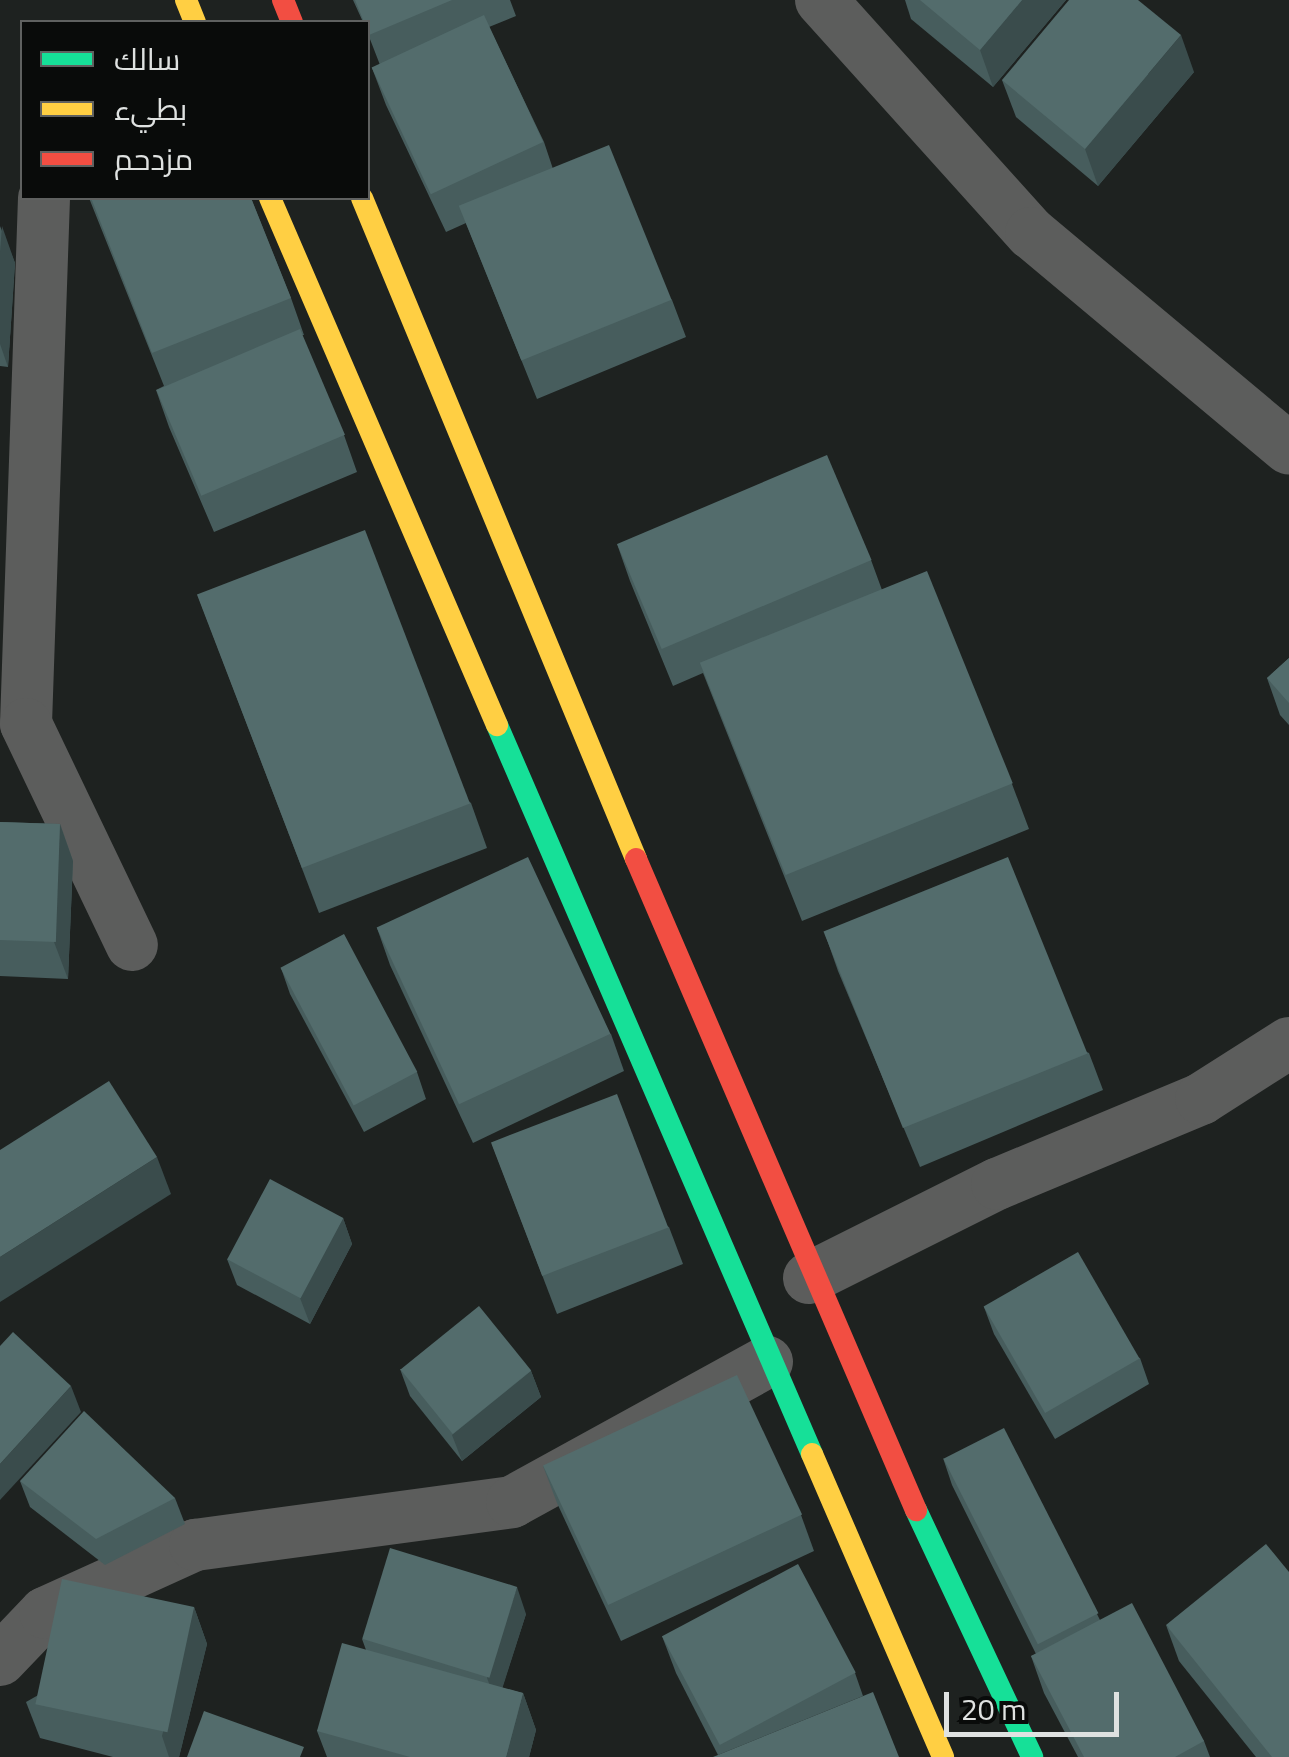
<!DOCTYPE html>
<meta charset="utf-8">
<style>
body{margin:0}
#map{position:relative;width:1289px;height:1757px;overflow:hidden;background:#1e2220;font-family:"Titillium Web",Cairo,sans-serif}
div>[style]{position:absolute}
.street>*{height:52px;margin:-26px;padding:0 26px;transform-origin:26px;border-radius:26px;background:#5c5d5c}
.fast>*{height:22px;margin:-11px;padding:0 11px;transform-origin:11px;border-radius:11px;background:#16e098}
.slow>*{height:22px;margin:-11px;padding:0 11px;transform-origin:11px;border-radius:11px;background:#ffcf43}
.jam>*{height:22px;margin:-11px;padding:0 11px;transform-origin:11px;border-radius:11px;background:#f24e42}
.wall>*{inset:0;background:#475d5d}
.shaded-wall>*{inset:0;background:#3a4c4c}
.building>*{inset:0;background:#536c6c;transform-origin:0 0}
span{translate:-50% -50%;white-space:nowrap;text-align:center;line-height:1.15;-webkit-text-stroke:10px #090b0a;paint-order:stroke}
.legend{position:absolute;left:20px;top:20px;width:350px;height:180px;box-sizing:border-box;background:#090b0a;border:2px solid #5f6160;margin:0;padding:12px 18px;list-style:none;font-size:30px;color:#dfe2e1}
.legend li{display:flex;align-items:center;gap:20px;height:50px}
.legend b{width:50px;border:2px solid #5f6160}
.scale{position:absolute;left:944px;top:1692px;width:175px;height:45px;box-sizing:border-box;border:5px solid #dfe2e1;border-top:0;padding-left:12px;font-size:30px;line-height:35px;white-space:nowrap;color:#dfe2e1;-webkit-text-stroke:8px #090b0a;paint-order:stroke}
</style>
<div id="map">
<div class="street">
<div style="left:821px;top:0;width:314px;rotate:48deg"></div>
<div style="left:1031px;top:233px;width:336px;rotate:39.9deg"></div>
<div style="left:44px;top:198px;width:526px;rotate:91.96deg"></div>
<div style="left:26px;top:724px;width:245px;rotate:64.4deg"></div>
<div style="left:809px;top:1278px;width:210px;rotate:-26.6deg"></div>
<div style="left:997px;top:1184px;width:221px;rotate:-22.6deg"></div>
<div style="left:1201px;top:1099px;width:104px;rotate:-32.5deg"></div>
<div style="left:0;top:1660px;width:65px;rotate:-46.2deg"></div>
<div style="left:45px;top:1613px;width:165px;rotate:-24.4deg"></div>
<div style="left:195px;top:1545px;width:320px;rotate:-7.7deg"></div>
<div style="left:512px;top:1502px;width:291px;rotate:-28.8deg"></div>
</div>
<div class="fast">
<div style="left:497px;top:725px;width:794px;rotate:66.63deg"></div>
<div style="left:916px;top:1510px;width:273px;rotate:64.8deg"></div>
</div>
<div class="slow">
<div style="left:186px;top:0;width:24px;rotate:68deg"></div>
<div style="left:270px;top:198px;width:574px;rotate:66.7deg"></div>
<div style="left:362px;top:198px;width:716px;rotate:67.48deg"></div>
<div style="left:812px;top:1454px;width:330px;rotate:66.6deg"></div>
</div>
<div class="jam">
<div style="left:283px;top:0;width:24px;rotate:68deg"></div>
<div style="left:636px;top:859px;width:709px;rotate:66.73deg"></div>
</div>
<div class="wall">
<div style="clip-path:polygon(353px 0,510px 0,516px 16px,489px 27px,544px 142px,553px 169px,672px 300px,686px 337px,537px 399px,466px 223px,446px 232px,386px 105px,372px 68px,380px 65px,368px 34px,368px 22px,363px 22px)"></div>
<div style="clip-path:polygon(905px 0,1066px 0,993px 87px,911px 19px)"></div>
<div style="clip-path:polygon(1194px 72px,1098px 186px,1016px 117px,1002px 80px)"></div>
<div style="clip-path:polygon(89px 198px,251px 198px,291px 298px,304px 335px,302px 335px,344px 435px,357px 472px,214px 532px,169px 427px,156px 390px,164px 386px)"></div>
<div style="clip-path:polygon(0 226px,15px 263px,8px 367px,0 366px)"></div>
<div style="clip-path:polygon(617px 544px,871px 560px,882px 590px,1012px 784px,1029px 829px,802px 921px,703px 673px,673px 686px,630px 581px)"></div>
<div style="clip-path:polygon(198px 596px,471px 803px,487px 848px,319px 913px)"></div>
<div style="clip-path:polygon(1289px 658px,1289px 725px,1280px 715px,1267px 678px)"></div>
<div style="clip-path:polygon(0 822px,60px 824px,73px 861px,68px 979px,0 976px)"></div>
<div style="clip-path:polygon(377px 928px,611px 1034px,624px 1071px,473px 1143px,390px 965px)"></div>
<div style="clip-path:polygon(825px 934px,1089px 1053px,1103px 1090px,920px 1167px,838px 971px)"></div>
<div style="clip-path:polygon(281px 968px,417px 1072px,426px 1099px,364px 1132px,290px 994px)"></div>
<div style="clip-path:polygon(492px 1144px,669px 1227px,683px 1264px,557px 1314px)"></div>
<div style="clip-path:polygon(343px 1218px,352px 1244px,310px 1324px,237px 1285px,227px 1259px)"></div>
<div style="clip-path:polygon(984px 1307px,1140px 1358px,1149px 1384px,1055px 1439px,994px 1334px)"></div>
<div style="clip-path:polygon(400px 1369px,531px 1371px,541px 1397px,462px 1461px,410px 1396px)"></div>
<div style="clip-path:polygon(943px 1458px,1097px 1614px,1100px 1620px,1204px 1741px,1210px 1757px,1078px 1757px,1044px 1693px,1031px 1656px,1036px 1654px,952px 1485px)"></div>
<div style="clip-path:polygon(543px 1466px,801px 1515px,814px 1551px,621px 1641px,557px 1503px)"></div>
<div style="clip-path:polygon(20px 1481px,175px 1498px,185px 1524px,105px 1565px,30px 1507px)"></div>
<div style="clip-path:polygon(194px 1607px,207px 1644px,179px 1757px,113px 1757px,40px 1738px,26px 1702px)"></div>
<div style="clip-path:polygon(526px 1614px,502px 1688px,523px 1693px,536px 1730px,529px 1757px,327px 1757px,317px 1731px,366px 1650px,362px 1639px)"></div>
<div style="clip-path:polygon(1166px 1625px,1289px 1757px,1256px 1757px,1179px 1661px)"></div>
<div style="clip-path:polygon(662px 1636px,855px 1673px,863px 1696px,718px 1755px,676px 1673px)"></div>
</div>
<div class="shaded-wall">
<div style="clip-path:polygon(1022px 0,1066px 0,993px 87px,980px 50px)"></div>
<div style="clip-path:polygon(1181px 35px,1194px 72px,1098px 186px,1085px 149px)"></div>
<div style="clip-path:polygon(2px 226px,15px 263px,8px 367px,0 344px,0 252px)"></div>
<div style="clip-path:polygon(60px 824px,73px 861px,68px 979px,54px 942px)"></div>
<div style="clip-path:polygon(157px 1157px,171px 1194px,0 1302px,0 1257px)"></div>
<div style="clip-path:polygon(343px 1218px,352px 1244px,310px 1324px,300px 1298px)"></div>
<div style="clip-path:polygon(531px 1371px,541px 1397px,462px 1461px,452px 1435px)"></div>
<div style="clip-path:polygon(71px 1386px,81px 1412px,0 1500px,0 1464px)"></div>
<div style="clip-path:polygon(517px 1587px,526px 1614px,497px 1705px,487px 1678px)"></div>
<div style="clip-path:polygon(194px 1607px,207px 1644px,179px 1757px,169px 1757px,162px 1736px)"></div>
<div style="clip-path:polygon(523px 1693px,536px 1730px,529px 1757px,506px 1757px)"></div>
</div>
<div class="building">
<div style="clip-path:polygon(355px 0,452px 0,369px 35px,368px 22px,364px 22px)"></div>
<div style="clip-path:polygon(920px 0,1022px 0,980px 50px)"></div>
<div style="clip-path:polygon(1069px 0,1138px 0,1181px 35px,1085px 149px,1002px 80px)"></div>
<div style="left:484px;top:15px;width:140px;height:124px;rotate:65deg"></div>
<div style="left:609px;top:145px;width:167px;height:162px;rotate:68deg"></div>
<div style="clip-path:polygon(91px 198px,251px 198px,291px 298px,152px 353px)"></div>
<div style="left:300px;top:329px;width:115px;height:156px;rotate:67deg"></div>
<div style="left:827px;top:455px;width:114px;height:228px;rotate:67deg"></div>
<div style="left:365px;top:530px;width:293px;height:180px;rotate:69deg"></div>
<div style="left:927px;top:571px;width:229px;height:245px;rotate:68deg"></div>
<div style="clip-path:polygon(1289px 658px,1289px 703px,1267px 678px)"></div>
<div style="left:0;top:822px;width:60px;height:118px;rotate:2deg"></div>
<div style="left:528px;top:857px;width:195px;height:167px;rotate:65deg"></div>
<div style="left:1008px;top:857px;width:212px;height:199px;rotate:68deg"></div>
<div style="left:344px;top:934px;width:156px;height:72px;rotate:62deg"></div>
<div style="clip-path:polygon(109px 1081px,157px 1157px,0 1257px,0 1150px)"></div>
<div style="left:617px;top:1094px;width:143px;height:135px;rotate:69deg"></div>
<div style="left:270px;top:1179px;width:83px;height:91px;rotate:28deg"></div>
<div style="left:1078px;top:1252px;width:123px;height:109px;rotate:60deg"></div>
<div style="left:479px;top:1306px;width:83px;height:101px;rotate:51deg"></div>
<div style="clip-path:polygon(13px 1332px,71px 1386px,0 1464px,0 1346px)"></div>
<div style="left:737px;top:1375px;width:154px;height:214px;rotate:65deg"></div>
<div style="clip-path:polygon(84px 1411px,175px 1498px,96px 1539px,20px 1481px)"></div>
<div style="left:1004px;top:1428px;width:208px;height:68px;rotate:63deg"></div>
<div style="clip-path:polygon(1266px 1544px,1289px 1572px,1289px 1757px,1272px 1757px,1166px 1625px)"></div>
<div style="left:390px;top:1548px;width:133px;height:95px;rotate:17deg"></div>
<div style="left:798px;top:1564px;width:123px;height:154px;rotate:62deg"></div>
<div style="left:62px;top:1579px;width:135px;height:128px;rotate:12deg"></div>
<div style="clip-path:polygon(1132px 1603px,1204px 1741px,1175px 1757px,1084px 1757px,1031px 1656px)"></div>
<div style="clip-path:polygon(342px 1643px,523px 1693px,506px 1757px,410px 1757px,317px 1731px)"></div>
<div style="clip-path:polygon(873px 1692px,899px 1757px,713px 1757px)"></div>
<div style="clip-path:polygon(204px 1711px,304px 1747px,300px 1757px,187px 1757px)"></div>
</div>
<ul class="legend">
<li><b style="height:12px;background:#16e098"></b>سالك</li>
<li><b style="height:12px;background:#ffcf43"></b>بطيء</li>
<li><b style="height:12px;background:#f24e42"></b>مزدحم</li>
</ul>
<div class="scale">20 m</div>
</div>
